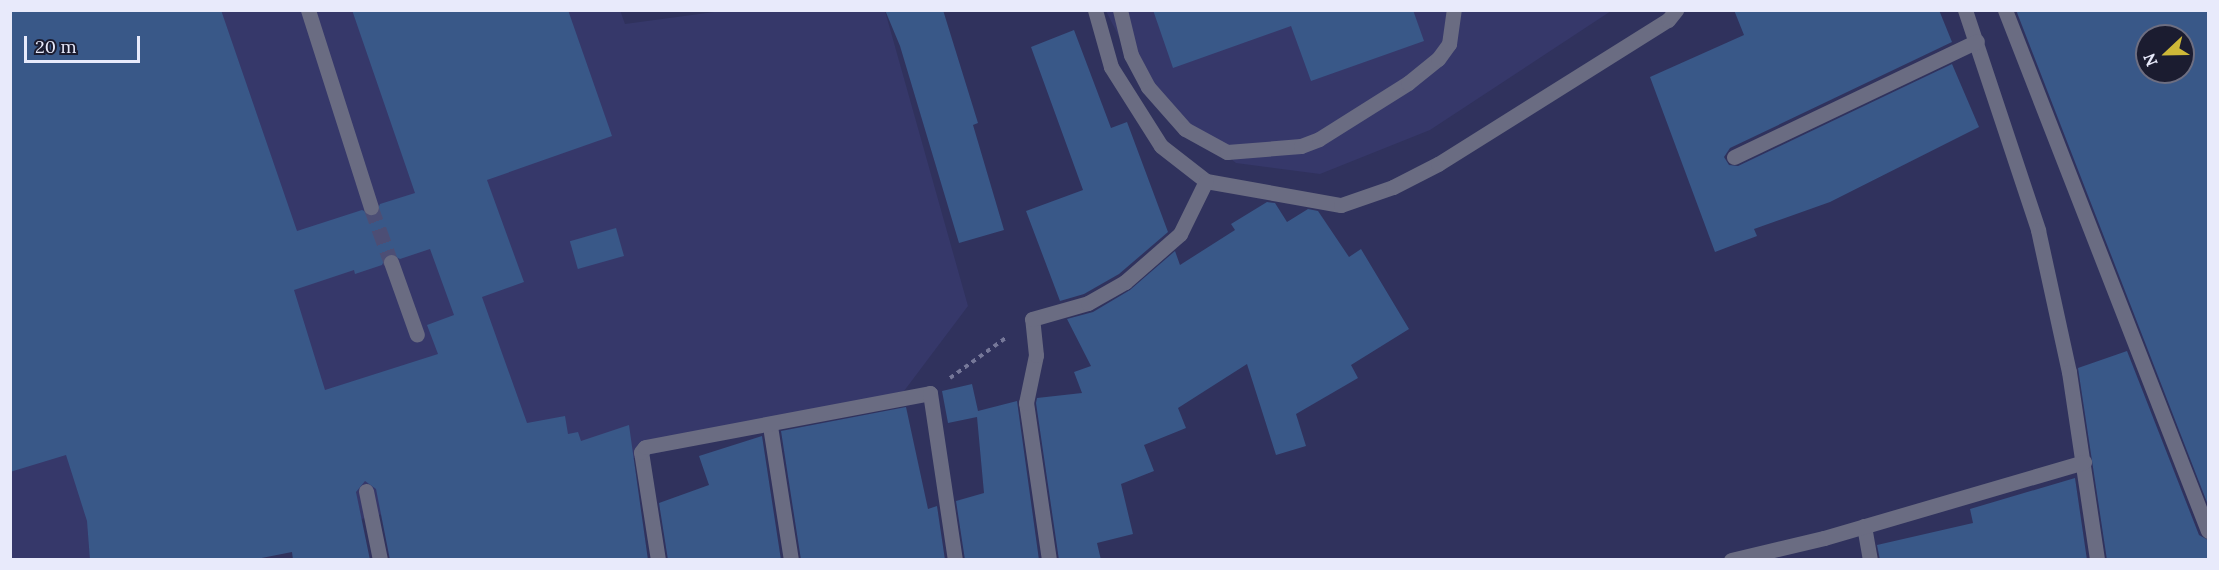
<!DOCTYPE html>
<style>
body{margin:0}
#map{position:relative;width:2219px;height:570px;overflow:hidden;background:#30325d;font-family:Lora,serif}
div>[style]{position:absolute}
.built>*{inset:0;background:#36386a}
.building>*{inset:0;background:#395888;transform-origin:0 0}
.minor-tunnel>*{height:15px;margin-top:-7.5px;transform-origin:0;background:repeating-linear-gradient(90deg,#4c4e75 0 15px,transparent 0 23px)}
.path>*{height:4px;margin-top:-2px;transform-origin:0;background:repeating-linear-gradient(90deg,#767899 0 4.5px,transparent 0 9px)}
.minor>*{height:15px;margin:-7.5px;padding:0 7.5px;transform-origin:7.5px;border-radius:7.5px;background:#6a6c82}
span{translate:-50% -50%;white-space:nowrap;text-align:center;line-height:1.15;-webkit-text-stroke:4.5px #1b1c30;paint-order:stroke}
.frame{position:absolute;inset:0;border:12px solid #e8eafb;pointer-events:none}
.north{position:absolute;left:2135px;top:24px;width:60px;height:60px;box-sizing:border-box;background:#1b1c30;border:2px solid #6d6e81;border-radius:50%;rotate:248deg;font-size:16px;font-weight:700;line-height:24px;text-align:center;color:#e8eafb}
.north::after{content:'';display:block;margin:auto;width:21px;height:27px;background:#ceb838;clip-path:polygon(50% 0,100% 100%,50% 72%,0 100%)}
.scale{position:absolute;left:24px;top:36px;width:116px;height:27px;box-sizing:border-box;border:3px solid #e8eafb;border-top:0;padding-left:8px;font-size:18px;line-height:21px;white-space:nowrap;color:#e8eafb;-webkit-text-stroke:4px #1b1c30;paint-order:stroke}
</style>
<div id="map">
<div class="built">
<div style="clip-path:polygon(620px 10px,625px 24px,729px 10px,885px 11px,968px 306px,898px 399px,182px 559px,11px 559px,10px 11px)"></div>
<div style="clip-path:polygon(1106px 11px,1611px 11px,1430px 130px,1320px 174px,1236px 163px,1146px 90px)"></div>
</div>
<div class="building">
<div style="clip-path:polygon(evenodd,10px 10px,221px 10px,297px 231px,362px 210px,375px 216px,380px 204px,415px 193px,352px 10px,568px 10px,612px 136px,487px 180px,524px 282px,482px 297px,527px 423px,565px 416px,568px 434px,578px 432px,581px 441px,629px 425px,648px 560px,390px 560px,376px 489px,365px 481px,356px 492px,370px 560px,293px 560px,292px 552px,251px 560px,90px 560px,87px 521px,66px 455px,10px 472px,10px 10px,430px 249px,454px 315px,427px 325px,438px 354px,325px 390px,294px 290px,354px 270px,355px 274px,382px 265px,388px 253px,400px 259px,430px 249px)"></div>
<div style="clip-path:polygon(885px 10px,943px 10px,978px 123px,973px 125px,1004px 230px,959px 243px,900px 46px)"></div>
<div style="clip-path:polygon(1153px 10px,1413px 10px,1424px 41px,1311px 81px,1291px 26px,1173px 68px)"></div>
<div style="clip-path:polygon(1734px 10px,1939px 10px,1952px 42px,1730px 148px,1724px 157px,1729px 165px,1738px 166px,1952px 64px,1979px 127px,1830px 202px,1754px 229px,1757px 236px,1715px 252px,1650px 77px,1744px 35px)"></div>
<div style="clip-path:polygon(evenodd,2016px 10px,2208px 10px,2208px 505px,2146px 345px,2016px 10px,2147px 36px,2183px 36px,2183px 72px,2147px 72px,2147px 36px)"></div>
<div style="clip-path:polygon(1074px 30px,1111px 128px,1127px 122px,1168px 232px,1119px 274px,1084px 294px,1060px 301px,1026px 211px,1083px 190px,1031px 47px)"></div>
<div style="clip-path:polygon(1267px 202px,1275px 203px,1287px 222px,1308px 209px,1318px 211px,1349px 257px,1361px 249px,1409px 329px,1351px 365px,1358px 378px,1296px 414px,1306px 446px,1276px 455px,1247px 364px,1178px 408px,1186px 428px,1144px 445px,1154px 471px,1121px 484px,1133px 534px,1097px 543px,1101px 560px,1059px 560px,1036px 403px,1037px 398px,1082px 393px,1074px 372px,1091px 366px,1067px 319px,1093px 312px,1130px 290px,1175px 251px,1180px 265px,1235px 230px,1231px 224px)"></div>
<div style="left:616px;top:228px;width:29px;height:48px;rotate:74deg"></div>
<div style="clip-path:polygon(2127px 351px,2199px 535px,2208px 540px,2208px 560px,2107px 560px,2078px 368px)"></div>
<div style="clip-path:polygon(972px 384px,978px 411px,1017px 401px,1039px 560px,965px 560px,956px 501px,984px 493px,977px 417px,948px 423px,942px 391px)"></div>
<div style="clip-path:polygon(906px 407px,928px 509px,937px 506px,945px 560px,801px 560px,781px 431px)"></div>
<div style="clip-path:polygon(762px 436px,781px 560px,668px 560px,659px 503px,709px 485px,699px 456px)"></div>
<div style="clip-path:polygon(2075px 478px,2087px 560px,1880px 560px,1877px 545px,1973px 523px,1970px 509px)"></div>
</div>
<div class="minor-tunnel">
<div style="left:371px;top:207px;width:59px;rotate:70deg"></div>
</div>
<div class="path">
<div style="left:950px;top:378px;width:70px;rotate:-35.7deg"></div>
</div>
<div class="minor">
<div style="left:308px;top:10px;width:207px;rotate:72.3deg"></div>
<div style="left:1095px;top:10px;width:59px;rotate:74.3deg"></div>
<div style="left:1111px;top:67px;width:93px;rotate:57.7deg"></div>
<div style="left:1161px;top:146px;width:57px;rotate:37.9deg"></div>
<div style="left:1206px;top:181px;width:137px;rotate:10.1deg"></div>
<div style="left:1341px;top:205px;width:55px;rotate:-19.1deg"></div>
<div style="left:1393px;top:187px;width:51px;rotate:-27.1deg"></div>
<div style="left:1438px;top:164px;width:271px;rotate:-32.1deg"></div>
<div style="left:1668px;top:20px;width:13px;rotate:-51deg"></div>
<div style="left:1120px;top:10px;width:46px;rotate:76.3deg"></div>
<div style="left:1131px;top:55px;width:36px;rotate:62deg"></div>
<div style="left:1148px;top:87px;width:56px;rotate:48.6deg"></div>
<div style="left:1185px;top:129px;width:48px;rotate:28.7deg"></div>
<div style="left:1227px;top:152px;width:74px;rotate:-4.6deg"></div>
<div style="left:1301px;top:146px;width:19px;rotate:-21deg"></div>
<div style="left:1319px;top:139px;width:105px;rotate:-32.2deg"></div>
<div style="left:1408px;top:83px;width:38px;rotate:-39deg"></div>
<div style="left:1438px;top:59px;width:19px;rotate:-54deg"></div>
<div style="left:1449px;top:44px;width:34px;rotate:-82deg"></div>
<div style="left:1965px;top:10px;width:232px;rotate:71.6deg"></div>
<div style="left:2038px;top:230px;width:145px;rotate:77.7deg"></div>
<div style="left:2069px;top:372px;width:190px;rotate:81.5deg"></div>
<div style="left:2005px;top:10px;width:559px;rotate:68.71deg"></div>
<div style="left:1734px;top:157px;width:269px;rotate:-25.5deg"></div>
<div style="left:391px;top:262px;width:77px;rotate:70.4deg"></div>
<div style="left:770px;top:426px;width:136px;rotate:81.1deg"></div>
<div style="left:366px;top:491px;width:70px;rotate:78.5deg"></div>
<div style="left:1864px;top:526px;width:35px;rotate:80deg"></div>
<div style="left:658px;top:560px;width:109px;rotate:-98.9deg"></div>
<div style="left:641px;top:452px;width:6px;rotate:-51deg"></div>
<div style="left:645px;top:447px;width:290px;rotate:-10.7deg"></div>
<div style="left:930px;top:393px;width:169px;rotate:81.5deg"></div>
<div style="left:1049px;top:560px;width:159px;rotate:-98.3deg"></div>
<div style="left:1026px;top:403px;width:49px;rotate:-78.2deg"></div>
<div style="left:1036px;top:355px;width:36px;rotate:-96deg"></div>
<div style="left:1032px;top:319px;width:58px;rotate:-15.9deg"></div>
<div style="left:1088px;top:303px;width:43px;rotate:-29.6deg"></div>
<div style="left:1125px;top:282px;width:73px;rotate:-41.1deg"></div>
<div style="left:1180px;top:234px;width:59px;rotate:-63.9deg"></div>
<div style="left:1731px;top:560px;width:96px;rotate:-13.3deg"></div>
<div style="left:1824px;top:538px;width:271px;rotate:-16.3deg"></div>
</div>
<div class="frame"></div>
<div class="north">N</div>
<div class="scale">20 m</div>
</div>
